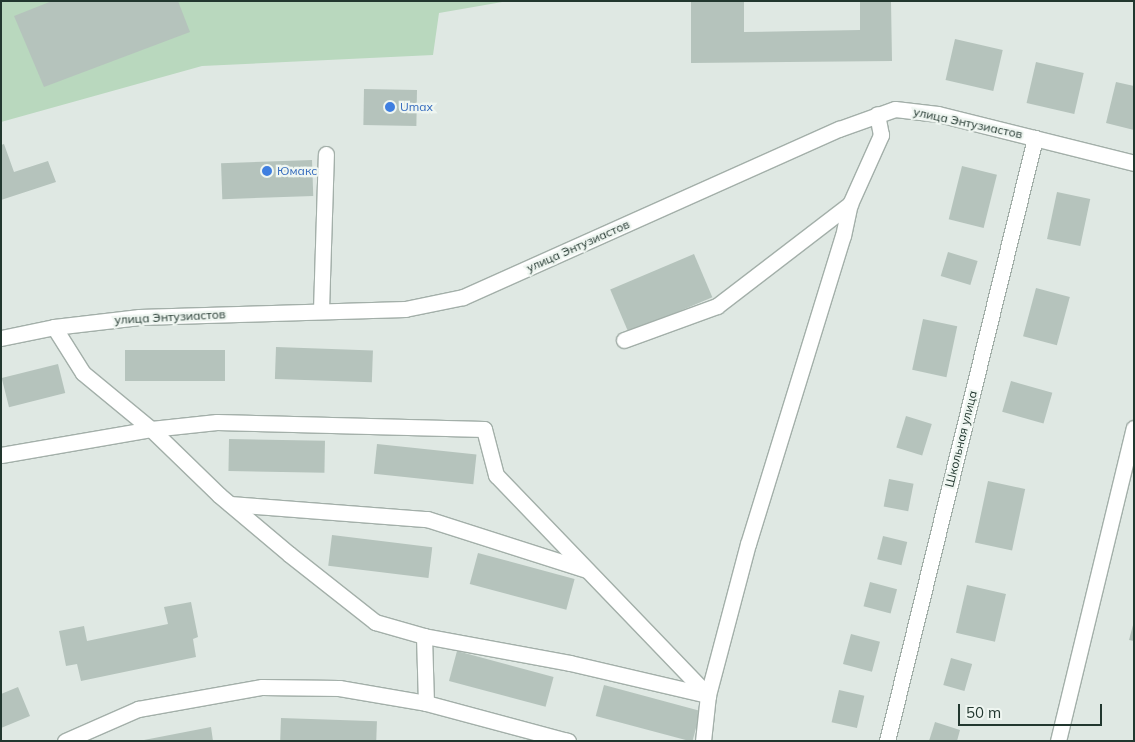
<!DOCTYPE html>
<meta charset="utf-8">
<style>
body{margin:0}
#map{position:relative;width:1135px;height:742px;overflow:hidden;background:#dfe8e3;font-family:Mulish,sans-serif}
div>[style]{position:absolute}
.green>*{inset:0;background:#b9d8be}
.building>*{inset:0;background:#b5c3bc;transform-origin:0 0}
.roads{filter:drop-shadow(1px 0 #a3afa9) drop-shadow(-1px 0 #a3afa9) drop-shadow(0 1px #a3afa9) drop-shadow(0 -1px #a3afa9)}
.minor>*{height:15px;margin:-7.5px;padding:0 7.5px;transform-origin:7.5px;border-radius:7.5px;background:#fff}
.dots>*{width:14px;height:14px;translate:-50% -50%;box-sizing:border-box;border:2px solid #eff6f1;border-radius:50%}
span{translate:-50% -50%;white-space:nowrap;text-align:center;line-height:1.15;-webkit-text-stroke:4.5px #eff6f1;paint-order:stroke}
.shop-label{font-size:12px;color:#366cbe}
.left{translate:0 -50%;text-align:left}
.street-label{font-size:12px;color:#22372f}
.frame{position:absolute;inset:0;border:2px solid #22372f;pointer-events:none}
.scale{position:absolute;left:958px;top:704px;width:144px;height:22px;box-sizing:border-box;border:2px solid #22372f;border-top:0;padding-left:6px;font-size:15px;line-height:18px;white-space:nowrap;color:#22372f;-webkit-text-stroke:4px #eff6f1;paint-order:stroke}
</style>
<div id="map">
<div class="green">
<div style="clip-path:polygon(1px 1px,508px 1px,439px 13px,433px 55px,202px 66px,1px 122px)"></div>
</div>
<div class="building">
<div style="clip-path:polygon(52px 1px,178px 1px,190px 32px,44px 87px,14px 16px)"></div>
<div style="clip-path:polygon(691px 1px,744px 1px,744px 32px,860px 30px,860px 1px,891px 1px,892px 61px,691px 63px)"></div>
<div style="left:955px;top:39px;width:49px;height:42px;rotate:13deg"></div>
<div style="left:1036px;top:62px;width:49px;height:42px;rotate:13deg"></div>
<div style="clip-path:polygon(1116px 82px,1134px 86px,1134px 130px,1106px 123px)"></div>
<div style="left:364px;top:89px;width:53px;height:36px;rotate:1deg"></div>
<div style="clip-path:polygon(4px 144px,14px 172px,48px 161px,56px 182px,1px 200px,1px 145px)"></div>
<div style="left:312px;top:160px;width:36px;height:91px;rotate:88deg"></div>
<div style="left:962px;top:166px;width:36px;height:55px;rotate:14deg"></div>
<div style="left:1057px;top:192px;width:34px;height:48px;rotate:12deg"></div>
<div style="left:948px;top:252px;width:31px;height:25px;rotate:17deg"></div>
<div style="left:694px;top:254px;width:47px;height:91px;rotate:67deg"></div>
<div style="left:1036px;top:288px;width:35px;height:50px;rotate:15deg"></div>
<div style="left:923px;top:319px;width:35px;height:52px;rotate:12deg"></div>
<div style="left:276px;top:347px;width:97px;height:32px;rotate:2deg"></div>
<div style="left:225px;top:350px;width:31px;height:100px;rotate:90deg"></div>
<div style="left:58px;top:364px;width:30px;height:58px;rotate:76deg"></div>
<div style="left:1011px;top:381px;width:43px;height:32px;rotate:16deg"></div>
<div style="left:906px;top:416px;width:27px;height:33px;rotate:17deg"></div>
<div style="left:229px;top:439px;width:96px;height:32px;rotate:1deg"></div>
<div style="left:377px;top:444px;width:100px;height:30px;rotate:6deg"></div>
<div style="left:889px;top:479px;width:25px;height:28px;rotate:11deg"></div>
<div style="left:988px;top:481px;width:38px;height:63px;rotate:12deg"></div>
<div style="left:332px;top:535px;width:101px;height:31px;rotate:7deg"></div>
<div style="left:883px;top:536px;width:25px;height:24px;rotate:14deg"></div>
<div style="left:478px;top:553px;width:100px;height:32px;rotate:15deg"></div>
<div style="left:870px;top:582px;width:28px;height:25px;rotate:15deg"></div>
<div style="left:967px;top:585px;width:40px;height:49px;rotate:13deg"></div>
<div style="clip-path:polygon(191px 602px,198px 637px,193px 639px,196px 657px,81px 681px,77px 664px,66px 666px,59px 631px,84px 626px,87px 641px,168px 624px,164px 607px)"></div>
<div style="clip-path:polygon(1133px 625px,1134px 625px,1134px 641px,1129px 640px)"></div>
<div style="left:851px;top:634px;width:30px;height:31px;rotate:15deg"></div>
<div style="left:457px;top:651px;width:100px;height:31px;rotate:15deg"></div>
<div style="left:951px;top:658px;width:22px;height:28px;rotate:16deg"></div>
<div style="left:604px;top:685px;width:100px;height:32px;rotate:15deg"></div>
<div style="clip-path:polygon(18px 687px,30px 716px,1px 728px,1px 694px)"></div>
<div style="left:839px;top:690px;width:26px;height:33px;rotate:13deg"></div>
<div style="left:281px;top:718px;width:96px;height:23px;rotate:2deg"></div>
<div style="clip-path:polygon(935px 722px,960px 730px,957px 741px,929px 741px)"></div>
<div style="clip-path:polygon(211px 727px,213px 741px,144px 741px,144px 740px)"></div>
</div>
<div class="roads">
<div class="minor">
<div style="left:321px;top:310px;width:156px;rotate:-88.2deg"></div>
<div style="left:54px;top:327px;width:54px;rotate:57.8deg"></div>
<div style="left:83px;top:373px;width:88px;rotate:39.5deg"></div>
<div style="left:151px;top:429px;width:95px;rotate:44.1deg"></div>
<div style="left:219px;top:495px;width:92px;rotate:40.1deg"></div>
<div style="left:289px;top:554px;width:110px;rotate:38.3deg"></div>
<div style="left:375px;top:622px;width:51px;rotate:15.9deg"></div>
<div style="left:424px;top:636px;width:148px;rotate:10.5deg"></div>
<div style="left:570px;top:663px;width:142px;rotate:13.1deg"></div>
<div style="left:1px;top:338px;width:54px;rotate:-11.7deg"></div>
<div style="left:54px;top:327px;width:86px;rotate:-6.7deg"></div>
<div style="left:139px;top:317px;width:266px;rotate:-1.7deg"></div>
<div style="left:405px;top:309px;width:59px;rotate:-11.7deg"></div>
<div style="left:463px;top:297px;width:412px;rotate:-24.1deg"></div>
<div style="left:839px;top:129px;width:59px;rotate:-19.7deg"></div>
<div style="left:895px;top:109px;width:43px;rotate:6.6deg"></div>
<div style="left:938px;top:114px;width:202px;rotate:14deg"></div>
<div style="left:624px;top:340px;width:99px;rotate:-20.1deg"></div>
<div style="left:717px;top:306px;width:168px;rotate:-37.5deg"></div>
<div style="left:1px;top:455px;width:152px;rotate:-9.8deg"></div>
<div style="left:151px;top:429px;width:66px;rotate:-6.1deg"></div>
<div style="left:217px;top:422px;width:267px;rotate:1.5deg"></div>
<div style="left:484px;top:429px;width:48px;rotate:75.4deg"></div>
<div style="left:496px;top:475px;width:306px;rotate:46.1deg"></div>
<div style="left:230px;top:504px;width:198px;rotate:4.4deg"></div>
<div style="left:427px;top:519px;width:168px;rotate:17.7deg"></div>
<div style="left:424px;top:636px;width:67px;rotate:88.3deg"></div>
<div style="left:65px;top:741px;width:80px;rotate:-23.7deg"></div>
<div style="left:138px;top:709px;width:126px;rotate:-10.1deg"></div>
<div style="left:262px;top:687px;width:77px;rotate:0.7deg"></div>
<div style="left:339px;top:688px;width:88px;rotate:9.8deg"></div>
<div style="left:426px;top:703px;width:147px;rotate:15deg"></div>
<div style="left:703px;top:741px;width:46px;rotate:-83.8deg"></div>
<div style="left:708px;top:695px;width:156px;rotate:-75.2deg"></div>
<div style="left:748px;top:544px;width:322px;rotate:-72.9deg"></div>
<div style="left:843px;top:236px;width:33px;rotate:-78deg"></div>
<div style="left:850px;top:204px;width:76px;rotate:-65.8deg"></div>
<div style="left:881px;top:135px;width:21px;rotate:-101deg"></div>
<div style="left:887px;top:741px;width:621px;rotate:-76.21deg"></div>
<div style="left:1058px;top:741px;width:322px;rotate:-76.4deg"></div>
</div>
</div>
<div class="dots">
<div style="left:390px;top:107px;background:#3f7fe0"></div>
<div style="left:267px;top:171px;background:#3f7fe0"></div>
</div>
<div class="shop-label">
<span class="left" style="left:400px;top:107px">Umax</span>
<span class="left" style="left:277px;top:171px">Юмакс</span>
</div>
<div class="street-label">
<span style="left:968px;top:123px;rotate:12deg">улица Энтузиастов</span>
<span style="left:578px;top:246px;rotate:-24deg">улица Энтузиастов</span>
<span style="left:170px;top:317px;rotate:-3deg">улица Энтузиастов</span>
<span style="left:961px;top:439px;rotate:-76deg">Школьная улица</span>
</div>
<div class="frame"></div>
<div class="scale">50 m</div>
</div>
